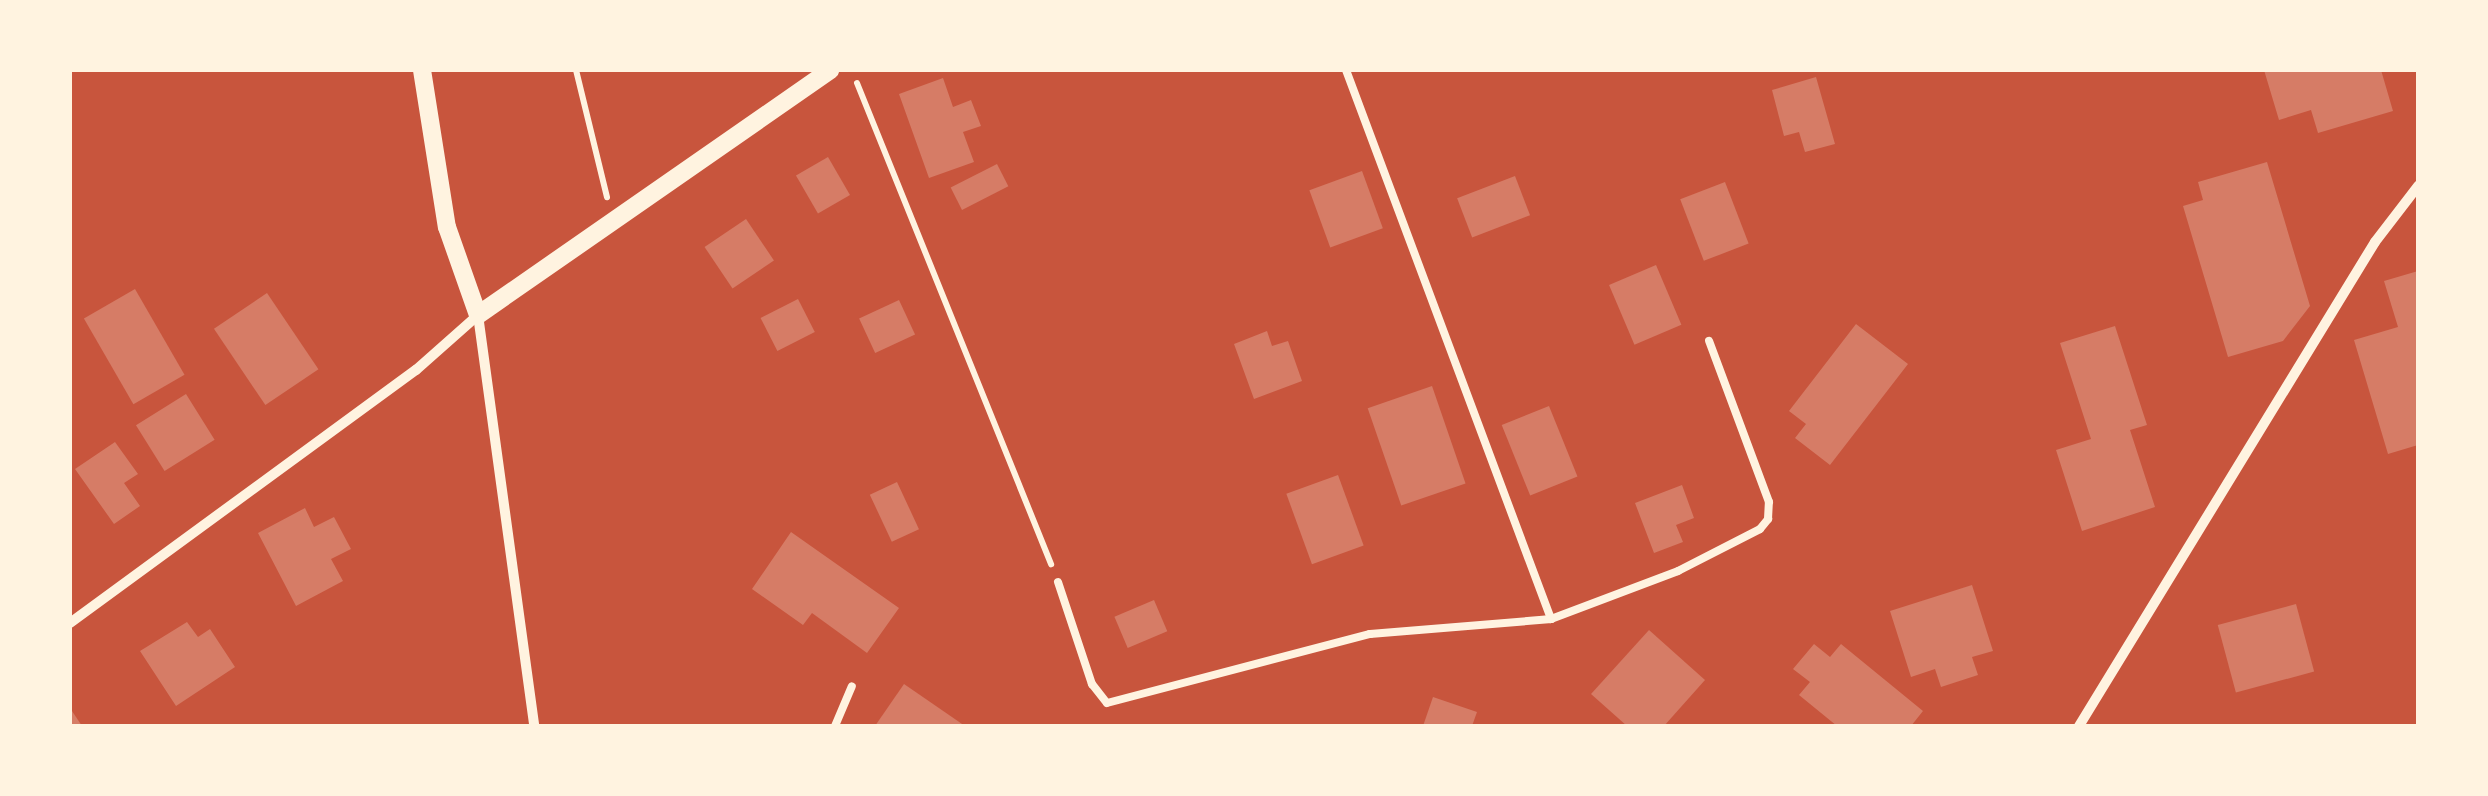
<!DOCTYPE html>
<style>
body{margin:0}
#map{position:relative;width:2488px;height:796px;overflow:hidden;background:#c8553d;font-family:"Sofia Sans Condensed",sans-serif}
div>[style]{position:absolute}
.building>*{inset:0;background:#d67c66;transform-origin:0 0}
.path>*{height:6px;margin:-3px;padding:0 3px;transform-origin:3px;border-radius:3px;background:#fff3e0}
.service>*{height:8px;margin:-4px;padding:0 4px;transform-origin:4px;border-radius:4px;background:#fff3e0}
.minor>*{height:10px;margin:-5px;padding:0 5px;transform-origin:5px;border-radius:5px;background:#fff3e0}
.tertiary>*{height:18px;margin:-9px;padding:0 9px;transform-origin:9px;border-radius:9px;background:#fff3e0}
span{translate:-50% -50%;white-space:nowrap;text-align:center;line-height:1.15;-webkit-text-stroke:8px #fff3e0;paint-order:stroke}
.frame{position:absolute;inset:0;border:72px solid #fff3e0;pointer-events:none}
</style>
<div id="map">
<div class="building">
<div style="clip-path:polygon(2264px 70px,2381px 70px,2393px 111px,2318px 133px,2311px 110px,2279px 120px)"></div>
<div style="clip-path:polygon(1816px 77px,1835px 144px,1805px 152px,1799px 132px,1784px 136px,1772px 90px)"></div>
<div style="clip-path:polygon(943px 78px,953px 107px,971px 100px,981px 126px,963px 132px,974px 162px,929px 178px,899px 94px)"></div>
<div style="left:828px;top:157px;width:44px;height:37px;rotate:60deg"></div>
<div style="clip-path:polygon(2267px 162px,2310px 306px,2283px 341px,2228px 357px,2183px 206px,2203px 200px,2198px 182px)"></div>
<div style="left:997px;top:164px;width:25px;height:52px;rotate:63deg"></div>
<div style="left:1362px;top:171px;width:61px;height:56px;rotate:70deg"></div>
<div style="left:1515px;top:176px;width:42px;height:62px;rotate:69deg"></div>
<div style="left:1725px;top:182px;width:66px;height:48px;rotate:69deg"></div>
<div style="left:746px;top:219px;width:50px;height:50px;rotate:56deg"></div>
<div style="left:1656px;top:265px;width:65px;height:51px;rotate:67deg"></div>
<div style="clip-path:polygon(2418px 271px,2418px 445px,2388px 454px,2354px 340px,2398px 327px,2384px 281px)"></div>
<div style="left:135px;top:289px;width:99px;height:59px;rotate:60deg"></div>
<div style="left:267px;top:293px;width:92px;height:64px;rotate:56deg"></div>
<div style="left:798px;top:299px;width:37px;height:42px;rotate:63deg"></div>
<div style="left:899px;top:300px;width:38px;height:44px;rotate:65deg"></div>
<div style="clip-path:polygon(1856px 324px,1908px 364px,1830px 465px,1795px 438px,1806px 424px,1789px 411px)"></div>
<div style="clip-path:polygon(2115px 326px,2147px 425px,2130px 430px,2155px 507px,2082px 531px,2056px 450px,2091px 439px,2060px 343px)"></div>
<div style="clip-path:polygon(1267px 331px,1272px 346px,1288px 341px,1302px 381px,1254px 399px,1234px 344px)"></div>
<div style="left:1432px;top:386px;width:103px;height:68px;rotate:71deg"></div>
<div style="left:186px;top:394px;width:54px;height:59px;rotate:58deg"></div>
<div style="left:1549px;top:406px;width:76px;height:51px;rotate:68deg"></div>
<div style="clip-path:polygon(115px 442px,138px 474px,124px 483px,140px 506px,114px 524px,75px 469px)"></div>
<div style="left:1338px;top:475px;width:75px;height:55px;rotate:70deg"></div>
<div style="left:897px;top:482px;width:52px;height:30px;rotate:65deg"></div>
<div style="clip-path:polygon(1682px 485px,1694px 518px,1676px 525px,1683px 542px,1654px 553px,1635px 503px)"></div>
<div style="clip-path:polygon(305px 508px,314px 527px,334px 517px,351px 549px,331px 559px,343px 581px,296px 606px,258px 533px)"></div>
<div style="clip-path:polygon(791px 532px,899px 608px,867px 653px,812px 613px,803px 625px,752px 589px)"></div>
<div style="clip-path:polygon(1972px 585px,1993px 651px,1972px 657px,1978px 675px,1941px 687px,1935px 669px,1911px 677px,1890px 611px)"></div>
<div style="left:1154px;top:600px;width:34px;height:43px;rotate:67deg"></div>
<div style="left:2296px;top:604px;width:70px;height:81px;rotate:75deg"></div>
<div style="clip-path:polygon(187px 622px,198px 637px,210px 629px,235px 667px,176px 706px,140px 651px)"></div>
<div style="clip-path:polygon(1649px 630px,1705px 680px,1664px 726px,1627px 726px,1591px 694px)"></div>
<div style="clip-path:polygon(1814px 644px,1830px 657px,1841px 644px,1923px 711px,1911px 726px,1837px 726px,1799px 695px,1810px 682px,1793px 669px)"></div>
<div style="clip-path:polygon(904px 684px,965px 726px,875px 726px)"></div>
<div style="clip-path:polygon(1433px 697px,1477px 712px,1472px 726px,1423px 726px)"></div>
<div style="clip-path:polygon(70px 708px,82px 726px,70px 726px)"></div>
</div>
<div class="path">
<div style="left:576px;top:70px;width:131px;rotate:76.3deg"></div>
<div style="left:857px;top:83px;width:519px;rotate:68.03deg"></div>
</div>
<div class="service">
<div style="left:1346px;top:70px;width:586px;rotate:69.52deg"></div>
<div style="left:1058px;top:582px;width:108px;rotate:71.6deg"></div>
<div style="left:1092px;top:684px;width:24px;rotate:52deg"></div>
<div style="left:1107px;top:703px;width:272px;rotate:-14.7deg"></div>
<div style="left:1370px;top:634px;width:182px;rotate:-4.7deg"></div>
<div style="left:1551px;top:619px;width:136px;rotate:-20.7deg"></div>
<div style="left:1678px;top:571px;width:92px;rotate:-27.1deg"></div>
<div style="left:1760px;top:529px;width:13px;rotate:-51deg"></div>
<div style="left:1768px;top:519px;width:17px;rotate:-87deg"></div>
<div style="left:1769px;top:502px;width:172px;rotate:-110.4deg"></div>
<div style="left:835px;top:726px;width:43px;rotate:-67deg"></div>
</div>
<div class="minor">
<div style="left:478px;top:315px;width:415px;rotate:82.2deg"></div>
<div style="left:70px;top:623px;width:429px;rotate:-36.2deg"></div>
<div style="left:416px;top:370px;width:83px;rotate:-41.6deg"></div>
<div style="left:2079px;top:726px;width:567px;rotate:-58.55deg"></div>
<div style="left:2375px;top:242px;width:71px;rotate:-52.5deg"></div>
</div>
<div class="tertiary">
<div style="left:422px;top:70px;width:159px;rotate:81deg"></div>
<div style="left:447px;top:227px;width:93px;rotate:70.6deg"></div>
<div style="left:478px;top:315px;width:429px;rotate:-34.8deg"></div>
</div>
<div class="frame"></div>
</div>
